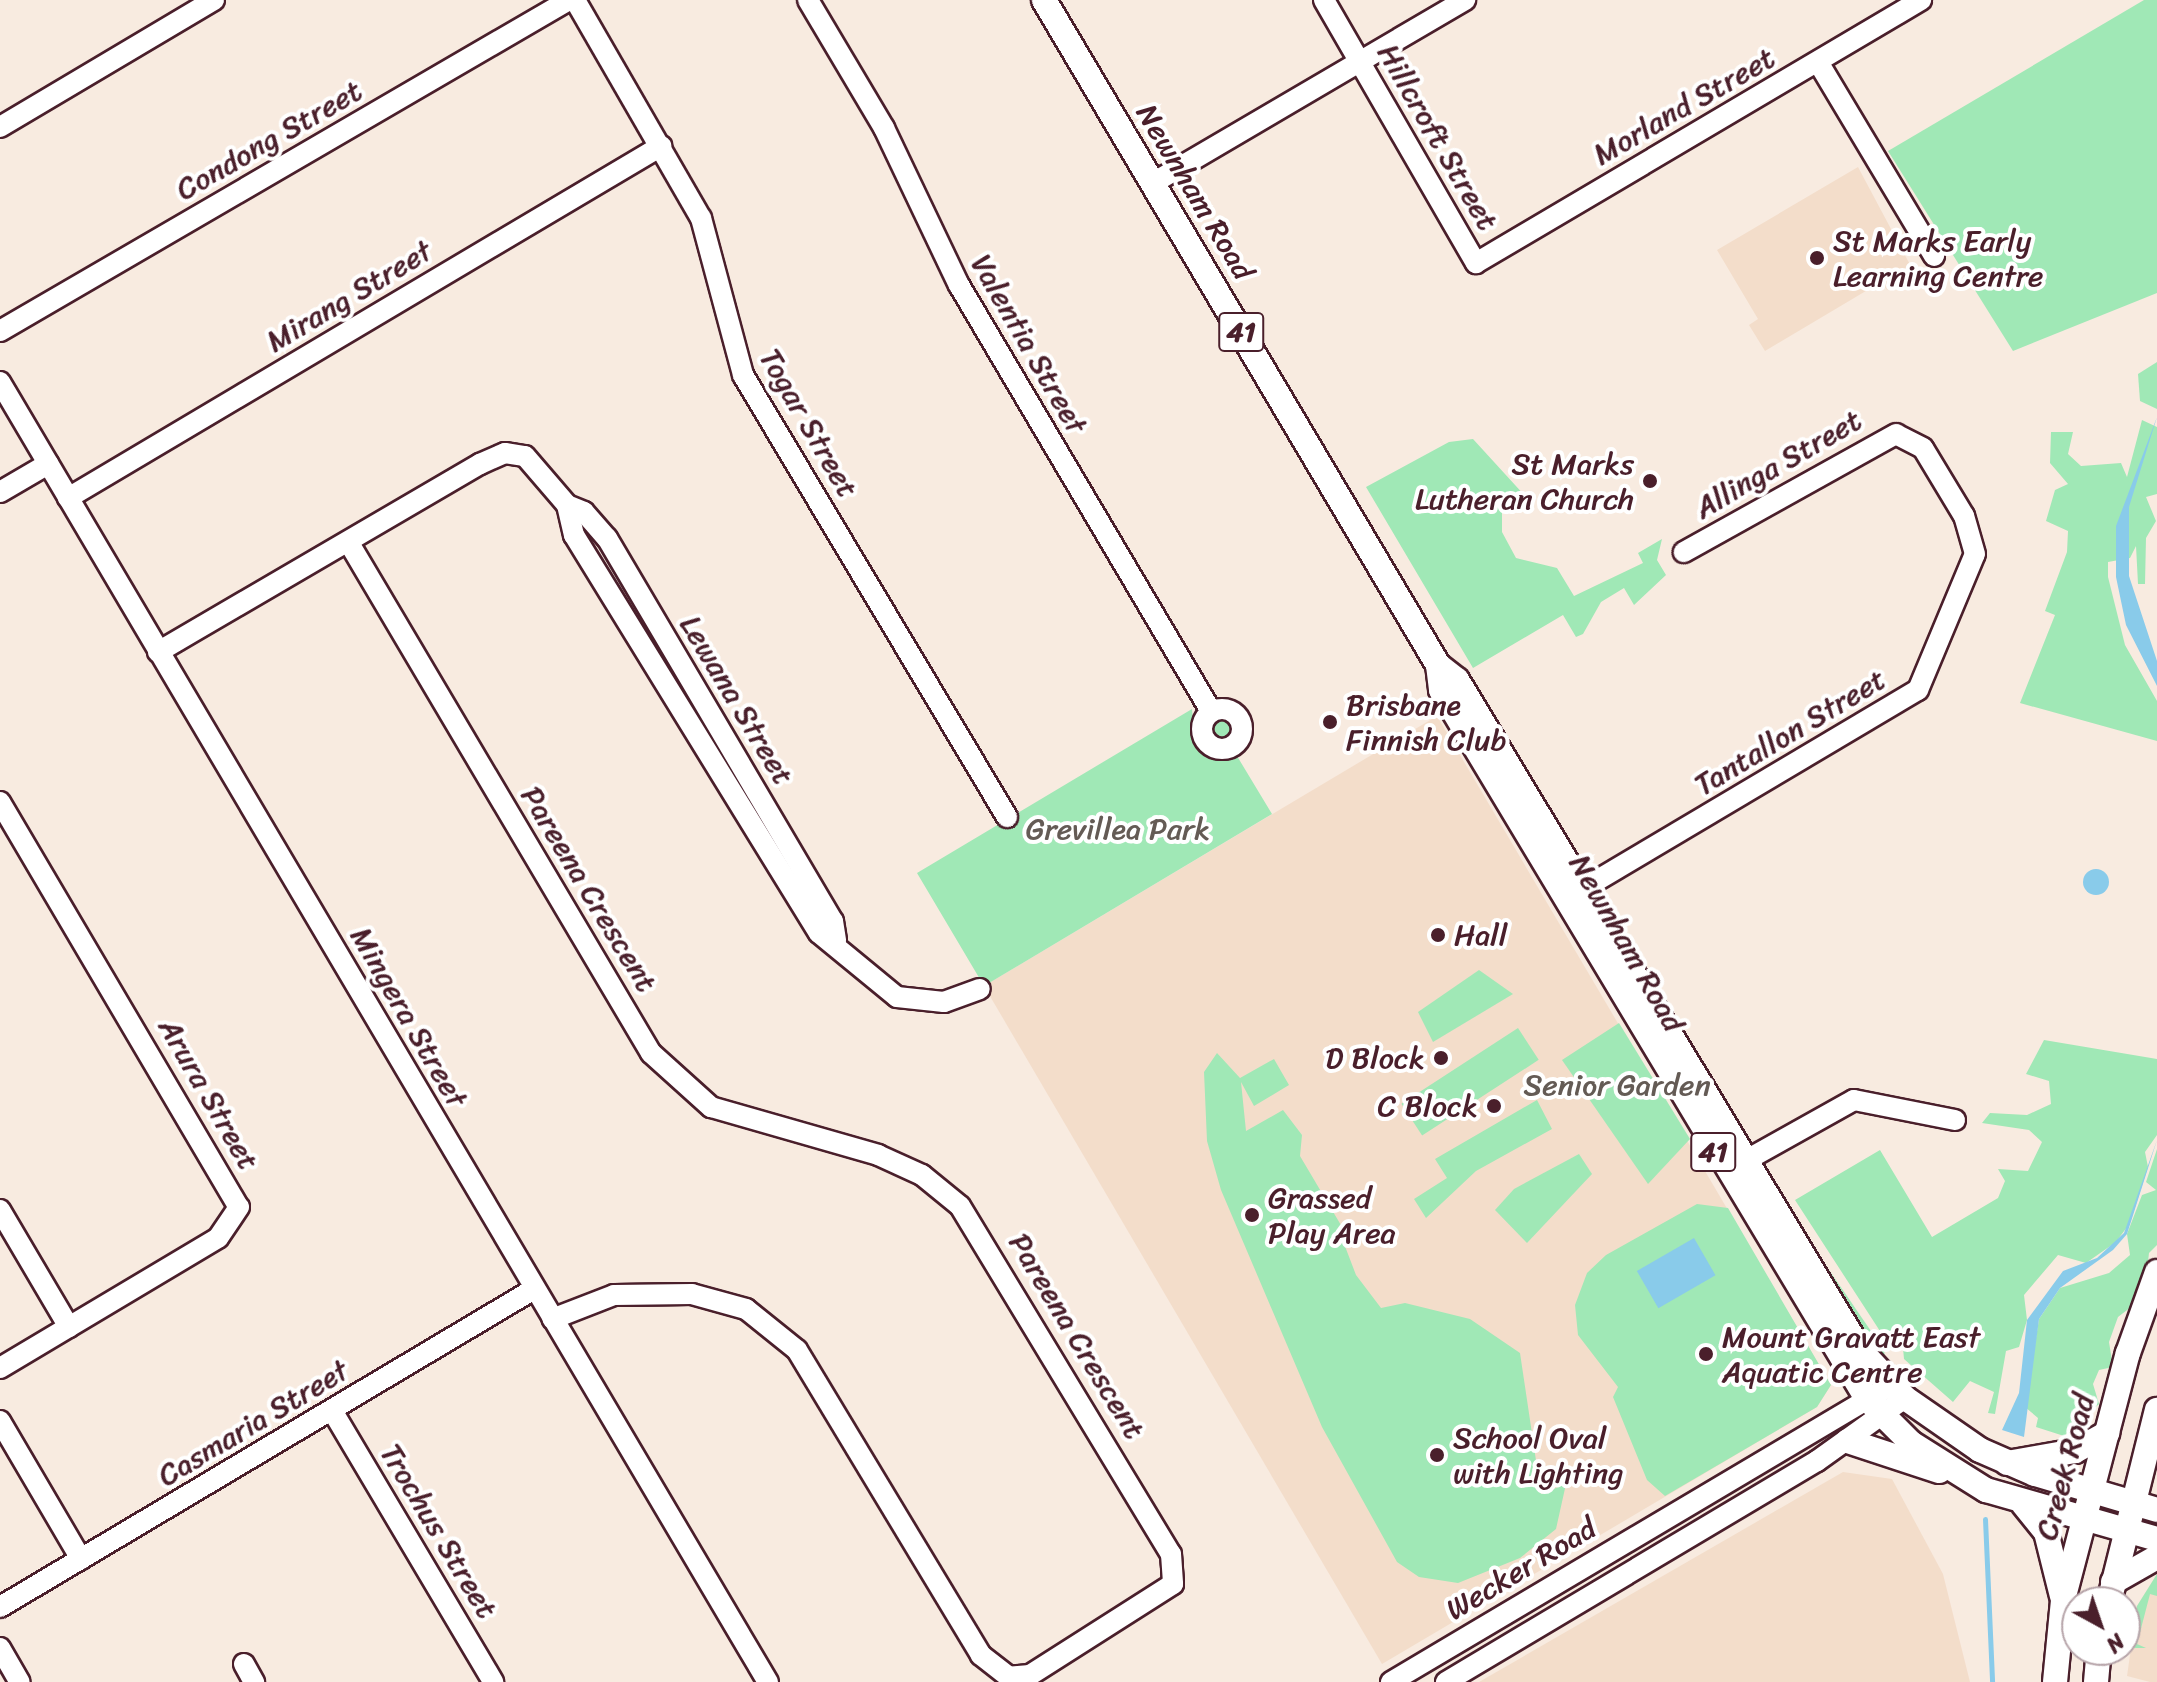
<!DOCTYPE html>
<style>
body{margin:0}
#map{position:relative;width:2157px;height:1682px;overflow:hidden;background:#f8ebe0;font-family:Sriracha,sans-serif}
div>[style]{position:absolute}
.built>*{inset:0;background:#f3ddca}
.green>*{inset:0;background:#a0e8b6;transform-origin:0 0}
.round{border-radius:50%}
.water>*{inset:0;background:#89cbea;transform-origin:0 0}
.stream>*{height:5px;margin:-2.5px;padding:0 2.5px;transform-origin:2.5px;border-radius:2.5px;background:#89cbea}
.roads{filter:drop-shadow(2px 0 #4a1f2b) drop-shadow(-2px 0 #4a1f2b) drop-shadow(0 2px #4a1f2b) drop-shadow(0 -2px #4a1f2b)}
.minor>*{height:20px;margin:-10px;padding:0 10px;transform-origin:10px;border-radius:10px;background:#fff}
.minor>.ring{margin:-10px;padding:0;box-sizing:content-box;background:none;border:20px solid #fff;border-radius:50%}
.major>*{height:24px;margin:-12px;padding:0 12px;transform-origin:12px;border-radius:12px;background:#fff}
.dots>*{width:22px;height:22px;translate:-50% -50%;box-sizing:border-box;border:4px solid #fff;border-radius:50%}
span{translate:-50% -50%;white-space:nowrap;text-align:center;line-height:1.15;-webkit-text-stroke:8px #fff;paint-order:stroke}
.shield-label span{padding:2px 6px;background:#fff;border:2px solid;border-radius:6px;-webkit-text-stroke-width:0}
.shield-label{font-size:28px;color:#4a1f2b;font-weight:700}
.street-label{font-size:30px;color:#4a1f2b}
.poi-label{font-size:30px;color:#4a1f2b}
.left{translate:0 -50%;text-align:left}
.right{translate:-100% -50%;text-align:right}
.park-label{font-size:30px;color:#645b55}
.north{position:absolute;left:2061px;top:1586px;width:80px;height:80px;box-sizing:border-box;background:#fff;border:2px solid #b7a5aa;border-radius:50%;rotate:140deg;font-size:22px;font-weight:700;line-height:32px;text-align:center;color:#4a1f2b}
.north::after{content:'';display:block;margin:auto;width:28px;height:36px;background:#4a1f2b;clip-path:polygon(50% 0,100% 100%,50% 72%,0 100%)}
</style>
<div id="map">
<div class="built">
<div style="clip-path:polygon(1858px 167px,1915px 274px,1887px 290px,1881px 282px,1765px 351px,1749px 325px,1758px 319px,1717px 250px)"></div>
<div style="clip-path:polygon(1437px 716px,1831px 1385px,1817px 1407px,1382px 1664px,984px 986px)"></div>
<div style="clip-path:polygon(1843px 1472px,1892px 1479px,1943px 1574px,1970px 1682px,1479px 1682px)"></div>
<div style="clip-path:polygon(2157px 1574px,2157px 1682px,2150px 1682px,2127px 1676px,2137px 1606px)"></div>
</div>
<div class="green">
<div style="clip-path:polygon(2144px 0,2157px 0,2157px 293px,2013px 351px,1888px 151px)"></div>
<div style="clip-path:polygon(2157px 362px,2157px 409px,2140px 401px,2138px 374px)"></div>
<div style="clip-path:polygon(2142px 420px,2157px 427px,2157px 494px,2146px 497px,2156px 521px,2146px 538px,2145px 584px,2138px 584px,2136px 546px,2130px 558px,2108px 562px,2108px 577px,2125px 645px,2157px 701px,2157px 741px,2020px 703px,2055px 615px,2045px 611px,2067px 552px,2068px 531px,2046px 521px,2055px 490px,2068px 484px,2050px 463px,2051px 432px,2073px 432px,2068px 454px,2081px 466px,2121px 463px,2127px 477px)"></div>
<div style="clip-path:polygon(1473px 439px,1526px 497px,1522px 503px,1510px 491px,1502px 498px,1502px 532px,1516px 558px,1557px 568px,1574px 596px,1643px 563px,1638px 553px,1662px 539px,1657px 560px,1666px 575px,1634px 605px,1624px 588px,1601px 602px,1583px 634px,1576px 637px,1563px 615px,1473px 668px,1366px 487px,1449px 442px)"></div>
<div style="clip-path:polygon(1192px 709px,1195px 745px,1214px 759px,1237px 756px,1272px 814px,984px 986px,917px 873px)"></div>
<div class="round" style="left:1209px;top:716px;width:26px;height:26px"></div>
<div style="clip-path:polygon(1479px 970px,1513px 994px,1433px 1042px,1418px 1012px)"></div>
<div style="clip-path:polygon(1619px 1023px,1690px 1139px,1648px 1184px,1562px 1060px)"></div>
<div style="left:1518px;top:1028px;width:38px;height:139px;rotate:57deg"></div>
<div style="clip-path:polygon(2044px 1040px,2157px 1059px,2157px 1135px,2145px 1152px,2148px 1167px,2130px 1223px,2116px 1242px,2086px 1263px,2058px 1255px,2024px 1295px,2027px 1320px,2019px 1347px,2006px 1351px,1995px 1414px,1988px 1413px,1994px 1392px,1970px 1381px,1953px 1402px,1904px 1359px,1903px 1348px,1889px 1345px,1795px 1200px,1880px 1150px,1932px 1237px,1998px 1198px,2005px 1181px,1998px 1169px,2028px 1171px,2042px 1142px,2029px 1130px,1982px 1123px,1990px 1113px,2027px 1115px,2051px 1104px,2049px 1081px,2026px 1074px)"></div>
<div style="clip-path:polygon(1217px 1053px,1240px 1078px,1274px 1059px,1289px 1085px,1254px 1106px,1241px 1082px,1246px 1131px,1283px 1110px,1302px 1135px,1300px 1156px,1348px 1237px,1343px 1241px,1356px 1275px,1381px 1308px,1405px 1303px,1470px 1319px,1520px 1353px,1541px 1494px,1566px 1484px,1556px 1529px,1520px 1558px,1458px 1583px,1419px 1577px,1397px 1562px,1322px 1427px,1221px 1190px,1207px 1141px,1204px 1072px)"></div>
<div style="clip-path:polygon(1537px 1100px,1552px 1129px,1476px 1171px,1426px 1218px,1414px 1199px,1447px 1178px,1435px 1159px)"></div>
<div style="clip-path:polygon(2157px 1149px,2157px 1245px,2149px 1253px,2144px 1297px,2118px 1317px,2109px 1342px,2113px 1367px,2099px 1370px,2093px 1384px,2099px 1404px,2064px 1436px,2036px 1427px,2038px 1418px,2025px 1407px,2039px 1319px,2060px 1288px,2109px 1273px,2130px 1255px,2127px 1234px,2142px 1195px,2156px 1190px,2146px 1182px)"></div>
<div style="clip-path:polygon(1579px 1154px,1592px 1174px,1527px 1243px,1495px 1210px,1514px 1189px)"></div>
<div style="clip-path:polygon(1781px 1200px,1884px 1350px,1885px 1358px,1860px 1327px)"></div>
<div style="clip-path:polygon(1697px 1204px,1728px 1208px,1831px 1385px,1817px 1407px,1665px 1496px,1647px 1480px,1613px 1397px,1618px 1387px,1578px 1335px,1575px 1305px,1587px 1273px,1606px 1255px)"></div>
<div style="clip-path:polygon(2157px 1574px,2157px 1596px,2150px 1594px,2137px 1644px,2146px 1648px,2129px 1648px,2137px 1606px)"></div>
</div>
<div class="water">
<div style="clip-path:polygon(2157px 417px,2129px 507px,2129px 576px,2157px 661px,2157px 686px,2126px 625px,2116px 577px,2116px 526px)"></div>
<div class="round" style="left:2083px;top:869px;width:26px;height:26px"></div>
<div style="clip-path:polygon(2157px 1140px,2127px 1234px,2113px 1250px,2060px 1288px,2039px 1319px,2024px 1437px,2002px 1430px,2019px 1393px,2027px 1320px,2063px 1271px,2097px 1258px,2124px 1233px)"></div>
<div style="left:1694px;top:1238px;width:43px;height:66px;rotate:60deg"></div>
</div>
<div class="stream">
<div style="left:1985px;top:1519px;width:163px;rotate:87.5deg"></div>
</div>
<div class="roads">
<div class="minor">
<div style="left:575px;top:0;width:252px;rotate:60deg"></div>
<div style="left:701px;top:218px;width:163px;rotate:75deg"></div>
<div style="left:743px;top:375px;width:515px;rotate:59.15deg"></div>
<div style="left:808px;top:0;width:149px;rotate:59.3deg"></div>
<div style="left:884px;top:128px;width:174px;rotate:64.5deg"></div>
<div style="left:959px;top:285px;width:495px;rotate:59.4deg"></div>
<div style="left:1324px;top:0;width:304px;rotate:60deg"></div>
<div style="left:1476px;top:263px;width:517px;rotate:-30.58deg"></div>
<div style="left:1818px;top:62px;width:226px;rotate:59.1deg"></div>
<div style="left:0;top:127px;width:249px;rotate:-30.7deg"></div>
<div style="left:1153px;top:183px;width:362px;rotate:-30.4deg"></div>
<div style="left:0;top:331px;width:658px;rotate:-30.19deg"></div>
<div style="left:0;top:382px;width:1510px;rotate:59.43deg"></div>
<div style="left:0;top:492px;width:56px;rotate:-30.3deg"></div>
<div style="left:68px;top:498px;width:690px;rotate:-30.69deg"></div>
<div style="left:567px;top:505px;width:18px;rotate:22deg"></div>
<div style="left:584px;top:512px;width:35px;rotate:49deg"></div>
<div style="left:607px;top:538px;width:445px;rotate:59.5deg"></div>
<div style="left:833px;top:921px;width:20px;rotate:81deg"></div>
<div style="left:349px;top:543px;width:593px;rotate:59.37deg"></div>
<div style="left:651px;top:1053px;width:81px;rotate:42deg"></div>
<div style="left:711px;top:1107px;width:174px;rotate:16deg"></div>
<div style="left:878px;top:1155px;width:48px;rotate:24.4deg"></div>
<div style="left:922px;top:1175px;width:49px;rotate:39.2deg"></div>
<div style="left:960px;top:1206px;width:407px;rotate:58.8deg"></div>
<div style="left:1171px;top:1554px;width:30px;rotate:86deg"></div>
<div style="left:1173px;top:1584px;width:169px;rotate:147.5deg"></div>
<div style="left:1030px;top:1675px;width:21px;rotate:175deg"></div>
<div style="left:1009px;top:1677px;width:36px;rotate:-142deg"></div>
<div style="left:981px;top:1655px;width:356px;rotate:-121.1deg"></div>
<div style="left:797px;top:1350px;width:65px;rotate:-141.2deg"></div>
<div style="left:746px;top:1309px;width:56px;rotate:-164.5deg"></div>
<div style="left:692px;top:1294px;width:78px;rotate:179.3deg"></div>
<div style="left:614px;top:1295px;width:66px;rotate:158.8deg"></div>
<div style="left:158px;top:652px;width:373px;rotate:-30.3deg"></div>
<div style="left:480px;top:464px;width:27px;rotate:-24deg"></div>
<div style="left:505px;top:453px;width:20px;rotate:9deg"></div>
<div style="left:525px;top:456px;width:65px;rotate:49.4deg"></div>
<div style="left:567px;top:505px;width:31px;rotate:77deg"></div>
<div style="left:574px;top:535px;width:467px;rotate:58.4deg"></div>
<div style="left:819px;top:933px;width:101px;rotate:39.4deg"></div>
<div style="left:897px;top:997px;width:47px;rotate:6.1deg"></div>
<div style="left:944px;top:1002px;width:38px;rotate:-20deg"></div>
<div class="ring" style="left:1202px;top:709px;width:20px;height:20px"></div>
<div style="left:0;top:802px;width:470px;rotate:59.5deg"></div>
<div style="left:239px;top:1207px;width:37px;rotate:124deg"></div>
<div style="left:218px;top:1238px;width:254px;rotate:149.2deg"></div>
<div style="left:1569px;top:897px;width:406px;rotate:-30.7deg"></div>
<div style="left:1918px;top:690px;width:147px;rotate:-67.3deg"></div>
<div style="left:1975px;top:554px;width:40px;rotate:-106deg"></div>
<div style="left:1964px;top:516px;width:79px;rotate:-121.1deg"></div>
<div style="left:1923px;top:448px;width:30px;rotate:-153deg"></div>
<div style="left:1896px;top:434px;width:243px;rotate:150.9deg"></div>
<div style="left:1743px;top:1162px;width:127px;rotate:-29.2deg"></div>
<div style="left:1854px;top:1100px;width:103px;rotate:11.2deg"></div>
<div style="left:0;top:1210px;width:136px;rotate:59.5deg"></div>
<div style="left:333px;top:1412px;width:314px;rotate:59.3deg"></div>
<div style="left:0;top:1421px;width:160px;rotate:59.6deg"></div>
<div style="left:0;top:1607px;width:622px;rotate:-30.77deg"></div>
<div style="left:0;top:1648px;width:39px;rotate:60deg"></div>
<div style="left:244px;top:1664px;width:21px;rotate:61deg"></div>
<div style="left:1391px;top:1682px;width:580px;rotate:-30.68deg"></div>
<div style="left:1446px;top:1682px;width:432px;rotate:-30.8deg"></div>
<div style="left:1817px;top:1461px;width:108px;rotate:-35.6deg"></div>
</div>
<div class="major">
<div style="left:1044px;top:0;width:773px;rotate:59.35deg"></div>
<div style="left:1438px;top:665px;width:24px;rotate:38deg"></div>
<div style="left:1457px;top:680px;width:782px;rotate:58.97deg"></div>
<div style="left:1860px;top:1350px;width:66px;rotate:46.8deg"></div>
<div style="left:1905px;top:1398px;width:91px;rotate:34.7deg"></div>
<div style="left:1980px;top:1450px;width:60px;rotate:23.6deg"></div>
<div style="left:2035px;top:1474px;width:127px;rotate:16.4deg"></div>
<div style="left:1438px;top:665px;width:25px;rotate:83deg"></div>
<div style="left:1441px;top:690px;width:827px;rotate:59deg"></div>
<div style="left:1867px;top:1399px;width:62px;rotate:45deg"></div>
<div style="left:1911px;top:1443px;width:89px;rotate:32.1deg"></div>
<div style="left:1986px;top:1490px;width:178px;rotate:16deg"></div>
<div style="left:1848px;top:1441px;width:96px;rotate:18.2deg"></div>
<div style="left:2007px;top:1463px;width:69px;rotate:-10deg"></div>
<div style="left:2075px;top:1451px;width:37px;rotate:-29deg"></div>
<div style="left:2024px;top:1505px;width:35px;rotate:51deg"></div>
<div style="left:2046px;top:1532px;width:66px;rotate:76deg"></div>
<div style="left:2113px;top:1582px;width:51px;rotate:-29.6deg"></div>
<div style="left:2109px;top:1602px;width:198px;rotate:-76deg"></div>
<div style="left:2055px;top:1682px;width:82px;rotate:-84.4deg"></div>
<div style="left:2063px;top:1600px;width:255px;rotate:-75.3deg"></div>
<div style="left:2128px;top:1353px;width:86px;rotate:-70.3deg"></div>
<div style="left:2096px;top:1682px;width:32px;rotate:-85deg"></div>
</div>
</div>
<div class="dots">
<div style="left:1817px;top:258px;background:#4a1f2b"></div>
<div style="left:1650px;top:481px;background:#4a1f2b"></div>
<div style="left:1330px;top:722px;background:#4a1f2b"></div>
<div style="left:1438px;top:935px;background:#4a1f2b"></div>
<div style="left:1441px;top:1058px;background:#4a1f2b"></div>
<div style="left:1494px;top:1106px;background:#4a1f2b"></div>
<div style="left:1252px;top:1215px;background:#4a1f2b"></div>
<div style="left:1706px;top:1354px;background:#4a1f2b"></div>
<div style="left:1437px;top:1455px;background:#4a1f2b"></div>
</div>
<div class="shield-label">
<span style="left:1241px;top:332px">41</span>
<span style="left:1713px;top:1152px">41</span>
</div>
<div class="street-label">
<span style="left:1684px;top:106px;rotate:-30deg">Morland Street</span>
<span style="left:1438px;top:137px;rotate:60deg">Hillcroft Street</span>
<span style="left:269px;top:140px;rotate:-30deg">Condong Street</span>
<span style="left:1195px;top:192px;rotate:59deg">Newnham Road</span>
<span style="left:349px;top:296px;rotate:-31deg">Mirang Street</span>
<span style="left:1029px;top:344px;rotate:60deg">Valentia Street</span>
<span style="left:809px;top:423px;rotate:60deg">Togar Street</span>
<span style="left:1778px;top:464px;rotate:-30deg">Allinga Street</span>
<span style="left:737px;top:700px;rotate:59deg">Lewana Street</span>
<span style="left:1790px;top:732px;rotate:-31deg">Tantallon Street</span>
<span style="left:589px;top:889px;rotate:59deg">Pareena Crescent</span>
<span style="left:1627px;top:943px;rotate:60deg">Newnham Road</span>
<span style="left:409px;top:1017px;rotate:60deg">Mingera Street</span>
<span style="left:209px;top:1094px;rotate:60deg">Arura Street</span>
<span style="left:1077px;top:1336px;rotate:59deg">Pareena Crescent</span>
<span style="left:253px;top:1423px;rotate:-31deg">Casmaria Street</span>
<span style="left:2065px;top:1467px;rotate:-75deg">Creek Road</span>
<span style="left:439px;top:1531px;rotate:59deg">Trochus Street</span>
<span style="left:1521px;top:1569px;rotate:-31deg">Wecker Road</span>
</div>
<div class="poi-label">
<span class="left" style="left:1833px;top:258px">St Marks Early<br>Learning Centre</span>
<span class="right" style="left:1634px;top:481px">St Marks<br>Lutheran Church</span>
<span class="left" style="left:1346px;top:722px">Brisbane<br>Finnish Club</span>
<span class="left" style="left:1454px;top:935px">Hall</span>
<span class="right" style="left:1425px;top:1058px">D Block</span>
<span class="right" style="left:1478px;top:1106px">C Block</span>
<span class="left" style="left:1268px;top:1215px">Grassed<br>Play Area</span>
<span class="left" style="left:1722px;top:1354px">Mount Gravatt East<br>Aquatic Centre</span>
<span class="left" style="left:1453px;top:1455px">School Oval<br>with Lighting</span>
</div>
<div class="park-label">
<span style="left:1118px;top:829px">Grevillea Park</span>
<span style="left:1617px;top:1085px">Senior Garden</span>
</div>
<div class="north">N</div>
</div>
